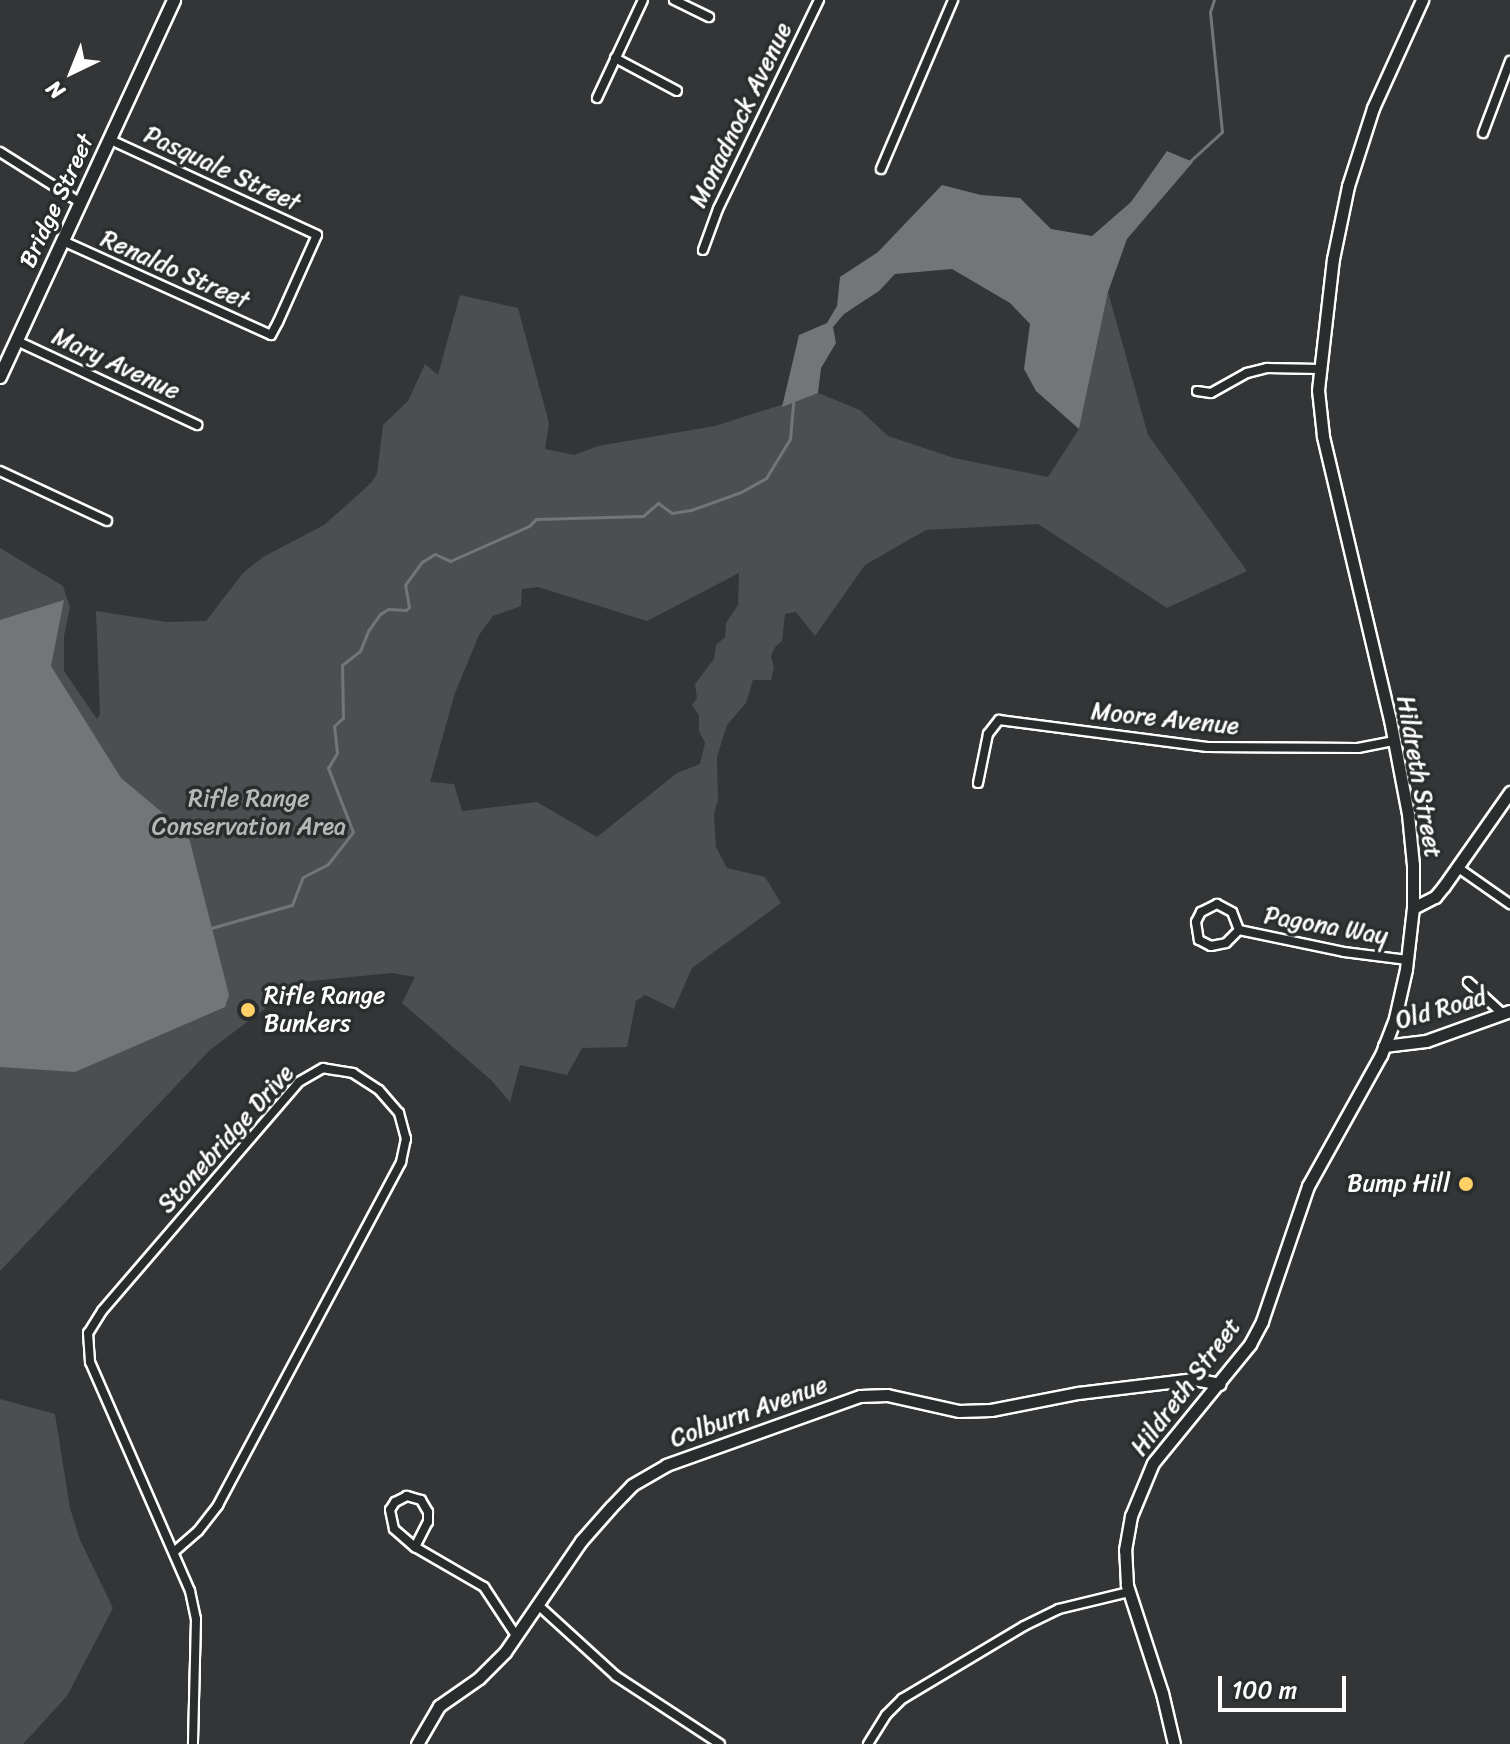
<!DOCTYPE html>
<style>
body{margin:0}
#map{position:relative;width:1510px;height:1744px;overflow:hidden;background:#333536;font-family:Sriracha,sans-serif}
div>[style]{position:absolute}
.green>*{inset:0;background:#4c4f50}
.water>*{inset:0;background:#737576}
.stream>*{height:3px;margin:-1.5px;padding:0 1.5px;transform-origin:1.5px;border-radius:1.5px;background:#737576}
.roads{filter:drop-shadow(2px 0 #fff) drop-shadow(-2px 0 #fff) drop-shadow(0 2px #fff) drop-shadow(0 -2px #fff)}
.street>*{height:8px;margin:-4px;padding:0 4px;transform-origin:4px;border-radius:4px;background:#2a2d2e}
.secondary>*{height:11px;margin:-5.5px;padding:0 5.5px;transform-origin:5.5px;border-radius:5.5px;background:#2a2d2e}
.primary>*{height:12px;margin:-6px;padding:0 6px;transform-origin:6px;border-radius:6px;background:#2a2d2e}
.dots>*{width:22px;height:22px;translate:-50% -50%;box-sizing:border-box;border:4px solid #2a2d2e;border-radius:50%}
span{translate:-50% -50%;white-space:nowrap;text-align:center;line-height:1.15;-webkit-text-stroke:7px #2a2d2e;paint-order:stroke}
.street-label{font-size:24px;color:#fff}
.park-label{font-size:24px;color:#b7b9b9}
.poi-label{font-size:24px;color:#fff}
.left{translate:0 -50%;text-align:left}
.right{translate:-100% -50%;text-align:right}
.north{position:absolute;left:32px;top:32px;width:80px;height:80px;-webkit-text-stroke:6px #2a2d2e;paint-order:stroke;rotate:223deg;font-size:22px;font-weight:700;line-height:32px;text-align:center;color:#fff}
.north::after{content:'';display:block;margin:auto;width:28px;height:36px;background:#fff;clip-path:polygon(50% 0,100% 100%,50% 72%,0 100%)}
.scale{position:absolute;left:1218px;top:1676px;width:128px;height:36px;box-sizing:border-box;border:4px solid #fff;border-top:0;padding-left:10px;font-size:24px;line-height:28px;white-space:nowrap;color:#fff;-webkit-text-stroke:6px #2a2d2e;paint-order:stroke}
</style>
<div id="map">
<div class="green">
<div style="clip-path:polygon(evenodd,1108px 292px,1148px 435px,1247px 571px,1167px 608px,1038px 524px,926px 530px,865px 565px,815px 636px,796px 612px,785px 614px,782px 641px,775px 647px,771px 656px,774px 667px,771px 680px,753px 680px,746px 703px,727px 725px,717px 757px,718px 800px,714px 813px,716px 847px,727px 868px,765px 877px,781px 903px,692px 968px,674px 1009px,645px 995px,636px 1001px,627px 1047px,582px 1048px,567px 1075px,520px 1065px,510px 1102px,491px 1080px,402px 1003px,415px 977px,392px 973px,300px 982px,210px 1050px,0 1271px,0 548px,63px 586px,70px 607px,64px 636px,64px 671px,97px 719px,100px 714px,96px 611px,167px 622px,206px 621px,243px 573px,263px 557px,324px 525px,341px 510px,372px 482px,377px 473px,383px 425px,408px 401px,425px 364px,438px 375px,460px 295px,518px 308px,549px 423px,545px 449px,574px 455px,598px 446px,715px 426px,818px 393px,860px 410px,888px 436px,954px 458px,1048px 477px,1079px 429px,1108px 292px,739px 573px,738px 605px,726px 623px,725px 637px,716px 645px,714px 659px,695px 684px,697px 698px,692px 705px,699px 715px,699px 731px,705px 743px,700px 764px,677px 773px,597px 837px,537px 802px,462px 811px,454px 784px,430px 782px,455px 693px,479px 635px,493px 616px,521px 606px,522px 589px,538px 587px,647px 621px,739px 573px)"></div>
<div style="clip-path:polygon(0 1399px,55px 1414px,70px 1508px,80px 1540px,113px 1608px,67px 1696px,23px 1744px,0 1744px)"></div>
</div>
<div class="water">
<div style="clip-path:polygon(1167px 151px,1193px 162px,1127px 239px,1108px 292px,1079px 429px,1036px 391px,1024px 369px,1030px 324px,1010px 303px,952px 269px,895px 274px,879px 291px,844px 314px,833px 327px,836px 343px,821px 368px,818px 393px,782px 407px,799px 335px,827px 323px,837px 306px,840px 277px,878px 252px,942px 185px,981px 195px,1020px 198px,1051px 229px,1092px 236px,1131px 202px)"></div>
<div style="clip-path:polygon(64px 600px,51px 666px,121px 778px,188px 834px,229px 995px,225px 1007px,75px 1072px,0 1067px,0 620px)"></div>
</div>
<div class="stream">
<div style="left:1189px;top:162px;width:45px;rotate:-42.3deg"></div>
<div style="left:1222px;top:132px;width:121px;rotate:-95.7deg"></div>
<div style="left:1210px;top:12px;width:13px;rotate:-72deg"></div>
<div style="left:211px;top:928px;width:84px;rotate:-15.9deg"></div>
<div style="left:292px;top:905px;width:30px;rotate:-69deg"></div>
<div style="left:303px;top:877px;width:28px;rotate:-27deg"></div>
<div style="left:328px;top:864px;width:41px;rotate:-52deg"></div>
<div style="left:353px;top:832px;width:69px;rotate:-111.3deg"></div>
<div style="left:328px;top:768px;width:17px;rotate:-59deg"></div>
<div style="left:337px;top:753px;width:27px;rotate:-96deg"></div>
<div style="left:334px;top:726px;width:12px;rotate:-42deg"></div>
<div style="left:343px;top:718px;width:53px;rotate:-91.1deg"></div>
<div style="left:342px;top:665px;width:23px;rotate:-38deg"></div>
<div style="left:360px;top:651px;width:22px;rotate:-68deg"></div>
<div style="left:368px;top:631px;width:21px;rotate:-55deg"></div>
<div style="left:380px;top:614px;width:9px;rotate:-32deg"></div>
<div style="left:388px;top:609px;width:18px;rotate:3deg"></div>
<div style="left:406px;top:610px;width:4px;rotate:-45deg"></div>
<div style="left:409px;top:607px;width:22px;rotate:-100deg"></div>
<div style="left:405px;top:585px;width:29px;rotate:-54deg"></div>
<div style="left:422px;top:562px;width:15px;rotate:-32deg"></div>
<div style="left:435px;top:554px;width:17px;rotate:25deg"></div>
<div style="left:450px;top:561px;width:86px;rotate:-23.9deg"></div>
<div style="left:529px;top:526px;width:10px;rotate:-45deg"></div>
<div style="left:536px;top:519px;width:107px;rotate:-1.6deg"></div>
<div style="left:643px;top:516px;width:20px;rotate:-41deg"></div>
<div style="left:658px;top:503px;width:17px;rotate:36deg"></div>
<div style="left:672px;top:513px;width:19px;rotate:-9deg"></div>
<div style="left:691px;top:510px;width:53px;rotate:-19.8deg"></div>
<div style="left:741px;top:492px;width:29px;rotate:-29deg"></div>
<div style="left:766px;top:478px;width:46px;rotate:-58.4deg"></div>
<div style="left:790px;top:439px;width:37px;rotate:-85deg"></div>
</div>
<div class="roads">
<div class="street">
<div style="left:674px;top:0;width:39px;rotate:26deg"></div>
<div style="left:615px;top:58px;width:70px;rotate:28deg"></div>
<div style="left:597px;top:98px;width:108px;rotate:-64.9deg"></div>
<div style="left:1483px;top:133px;width:77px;rotate:-69.4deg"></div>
<div style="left:0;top:152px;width:96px;rotate:32.2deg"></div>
<div style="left:881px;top:169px;width:184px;rotate:-66.9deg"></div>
<div style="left:63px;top:241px;width:228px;rotate:24.3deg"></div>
<div style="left:271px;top:335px;width:15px;rotate:-62deg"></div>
<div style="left:278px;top:322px;width:95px;rotate:-65.9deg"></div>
<div style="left:317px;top:235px;width:228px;rotate:-155.3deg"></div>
<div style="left:703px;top:250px;width:44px;rotate:-69.9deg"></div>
<div style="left:718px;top:209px;width:232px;rotate:-64.2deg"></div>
<div style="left:17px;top:341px;width:199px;rotate:25deg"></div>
<div style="left:1197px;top:391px;width:14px;rotate:8deg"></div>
<div style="left:1211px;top:393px;width:41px;rotate:-29.1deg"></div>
<div style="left:1247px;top:373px;width:21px;rotate:-14deg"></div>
<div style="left:1267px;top:368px;width:53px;rotate:1.1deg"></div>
<div style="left:0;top:471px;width:118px;rotate:25deg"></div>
<div style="left:978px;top:783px;width:50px;rotate:-78.5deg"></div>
<div style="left:988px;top:734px;width:18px;rotate:-52deg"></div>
<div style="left:999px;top:720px;width:210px;rotate:7.4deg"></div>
<div style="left:1207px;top:747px;width:151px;rotate:0.4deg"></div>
<div style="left:1358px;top:748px;width:37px;rotate:-11deg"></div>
<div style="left:1457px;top:867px;width:65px;rotate:34.9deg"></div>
<div style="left:1239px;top:930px;width:19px;rotate:-111deg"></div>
<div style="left:1232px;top:912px;width:17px;rotate:-152deg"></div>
<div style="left:1217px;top:904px;width:18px;rotate:153deg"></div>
<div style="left:1201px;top:912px;width:11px;rotate:117deg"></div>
<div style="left:1196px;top:922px;width:18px;rotate:81deg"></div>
<div style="left:1199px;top:940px;width:13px;rotate:27deg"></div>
<div style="left:1211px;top:946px;width:15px;rotate:-11deg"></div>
<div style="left:1226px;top:943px;width:18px;rotate:-45deg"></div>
<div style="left:1239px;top:930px;width:107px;rotate:11.8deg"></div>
<div style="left:1344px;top:952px;width:64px;rotate:7.2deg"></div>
<div style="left:1468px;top:982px;width:47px;rotate:42.4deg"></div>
<div style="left:415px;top:1547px;width:28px;rotate:-63deg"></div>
<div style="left:428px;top:1522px;width:10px;rotate:-90deg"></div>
<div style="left:428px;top:1512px;width:14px;rotate:-120deg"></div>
<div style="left:421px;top:1500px;width:15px;rotate:-164deg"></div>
<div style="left:407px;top:1496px;width:13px;rotate:153deg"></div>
<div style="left:395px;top:1502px;width:9px;rotate:122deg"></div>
<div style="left:390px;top:1510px;width:19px;rotate:78deg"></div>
<div style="left:394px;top:1529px;width:28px;rotate:41deg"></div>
<div style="left:415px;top:1547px;width:80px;rotate:30.1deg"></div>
<div style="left:484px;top:1587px;width:60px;rotate:56.6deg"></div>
<div style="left:175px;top:1551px;width:30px;rotate:-41deg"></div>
<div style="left:198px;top:1531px;width:33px;rotate:-52deg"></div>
<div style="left:218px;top:1505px;width:389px;rotate:-61.9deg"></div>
<div style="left:401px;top:1162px;width:24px;rotate:-78deg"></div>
<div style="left:406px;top:1139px;width:27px;rotate:-105deg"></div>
<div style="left:399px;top:1113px;width:30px;rotate:-131deg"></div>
<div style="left:379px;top:1090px;width:31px;rotate:-147deg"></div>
<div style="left:353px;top:1073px;width:30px;rotate:-171deg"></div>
<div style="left:323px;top:1068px;width:28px;rotate:150deg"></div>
<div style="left:299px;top:1082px;width:302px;rotate:130.7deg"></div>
<div style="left:102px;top:1311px;width:26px;rotate:122deg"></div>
<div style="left:88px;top:1333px;width:29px;rotate:86deg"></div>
<div style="left:90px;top:1362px;width:250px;rotate:66.4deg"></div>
<div style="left:190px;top:1591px;width:29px;rotate:78deg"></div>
<div style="left:196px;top:1619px;width:125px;rotate:91.4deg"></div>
<div style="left:538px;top:1605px;width:105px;rotate:42.3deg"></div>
<div style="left:616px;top:1676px;width:124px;rotate:33.2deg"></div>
<div style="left:868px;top:1744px;width:34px;rotate:-58deg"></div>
<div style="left:886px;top:1715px;width:23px;rotate:-45deg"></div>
<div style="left:902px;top:1699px;width:142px;rotate:-30.9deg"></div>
<div style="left:1024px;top:1626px;width:39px;rotate:-26deg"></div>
<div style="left:1059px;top:1609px;width:72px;rotate:-13.7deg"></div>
</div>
<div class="secondary">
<div style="left:1413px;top:908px;width:25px;rotate:-27deg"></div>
<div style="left:1435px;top:897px;width:14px;rotate:-51deg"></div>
<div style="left:1444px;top:886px;width:115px;rotate:-54.9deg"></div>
<div style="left:1384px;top:1046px;width:42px;rotate:-6.8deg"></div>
<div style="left:1426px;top:1041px;width:89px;rotate:-19.7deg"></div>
<div style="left:417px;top:1744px;width:44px;rotate:-59.9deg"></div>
<div style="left:439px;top:1706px;width:49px;rotate:-35deg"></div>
<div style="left:479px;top:1678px;width:37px;rotate:-45deg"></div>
<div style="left:505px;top:1652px;width:135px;rotate:-55.6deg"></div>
<div style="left:581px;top:1541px;width:45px;rotate:-48.6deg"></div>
<div style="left:611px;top:1507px;width:30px;rotate:-46deg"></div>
<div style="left:632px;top:1485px;width:39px;rotate:-30deg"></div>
<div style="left:666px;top:1465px;width:206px;rotate:-19.6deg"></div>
<div style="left:860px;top:1396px;width:27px;rotate:-2deg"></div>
<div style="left:887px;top:1395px;width:74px;rotate:12.5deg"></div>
<div style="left:959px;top:1411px;width:32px;rotate:-2deg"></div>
<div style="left:991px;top:1410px;width:89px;rotate:-11.1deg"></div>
<div style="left:1078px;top:1393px;width:117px;rotate:-6.9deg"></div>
<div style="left:1194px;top:1379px;width:26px;rotate:11deg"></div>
<div style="left:1174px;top:1744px;width:52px;rotate:-103.2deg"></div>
<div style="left:1162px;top:1693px;width:114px;rotate:-108deg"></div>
<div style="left:1127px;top:1585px;width:35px;rotate:-93deg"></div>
<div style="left:1125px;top:1550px;width:35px;rotate:-80deg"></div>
<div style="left:1131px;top:1516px;width:57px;rotate:-67.5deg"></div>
<div style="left:1153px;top:1463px;width:154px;rotate:-50.8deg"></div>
<div style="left:1250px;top:1344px;width:26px;rotate:-62deg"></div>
<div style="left:1262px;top:1321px;width:143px;rotate:-71.2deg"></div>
<div style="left:1308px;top:1186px;width:150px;rotate:-60.9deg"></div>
<div style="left:1381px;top:1055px;width:40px;rotate:-69deg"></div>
<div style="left:1395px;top:1018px;width:50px;rotate:-77.3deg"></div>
<div style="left:1406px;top:969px;width:61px;rotate:-83.5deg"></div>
<div style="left:1413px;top:908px;width:43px;rotate:-90deg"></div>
<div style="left:1413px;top:865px;width:51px;rotate:-95.6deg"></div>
<div style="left:1408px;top:814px;width:96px;rotate:-100.8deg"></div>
<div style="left:1390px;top:720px;width:292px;rotate:-103.3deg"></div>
<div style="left:1323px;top:436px;width:46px;rotate:-96.2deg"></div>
<div style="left:1318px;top:390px;width:132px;rotate:-83.5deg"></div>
<div style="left:1333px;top:259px;width:75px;rotate:-78.4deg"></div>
<div style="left:1348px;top:186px;width:82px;rotate:-72.2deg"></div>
<div style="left:1373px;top:108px;width:119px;rotate:-65.6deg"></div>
</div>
<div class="primary">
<div style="left:0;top:377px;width:415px;rotate:-65.2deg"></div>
</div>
</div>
<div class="dots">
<div style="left:248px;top:1010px;background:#ffd166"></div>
<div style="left:1466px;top:1184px;background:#ffd166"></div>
</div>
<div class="street-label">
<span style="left:741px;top:115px;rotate:-64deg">Monadnock Avenue</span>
<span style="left:222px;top:169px;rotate:25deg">Pasquale Street</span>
<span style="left:57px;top:201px;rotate:-65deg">Bridge Street</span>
<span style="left:175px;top:270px;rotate:24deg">Renaldo Street</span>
<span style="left:116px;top:364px;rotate:25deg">Mary Avenue</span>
<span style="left:1165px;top:719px;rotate:6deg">Moore Avenue</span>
<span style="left:1419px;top:777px;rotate:80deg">Hildreth Street</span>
<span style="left:1326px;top:926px;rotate:10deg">Pagona Way</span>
<span style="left:1441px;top:1009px;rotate:-16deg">Old Road</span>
<span style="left:226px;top:1139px;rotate:-48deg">Stonebridge Drive</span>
<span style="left:1186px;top:1387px;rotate:-53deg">Hildreth Street</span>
<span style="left:749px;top:1412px;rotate:-20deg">Colburn Avenue</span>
</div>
<div class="park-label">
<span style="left:249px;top:813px">Rifle Range<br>Conservation Area</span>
</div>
<div class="poi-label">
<span class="left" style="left:264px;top:1010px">Rifle Range<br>Bunkers</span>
<span class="right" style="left:1450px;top:1184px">Bump Hill</span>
</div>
<div class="north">N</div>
<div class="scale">100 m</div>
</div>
